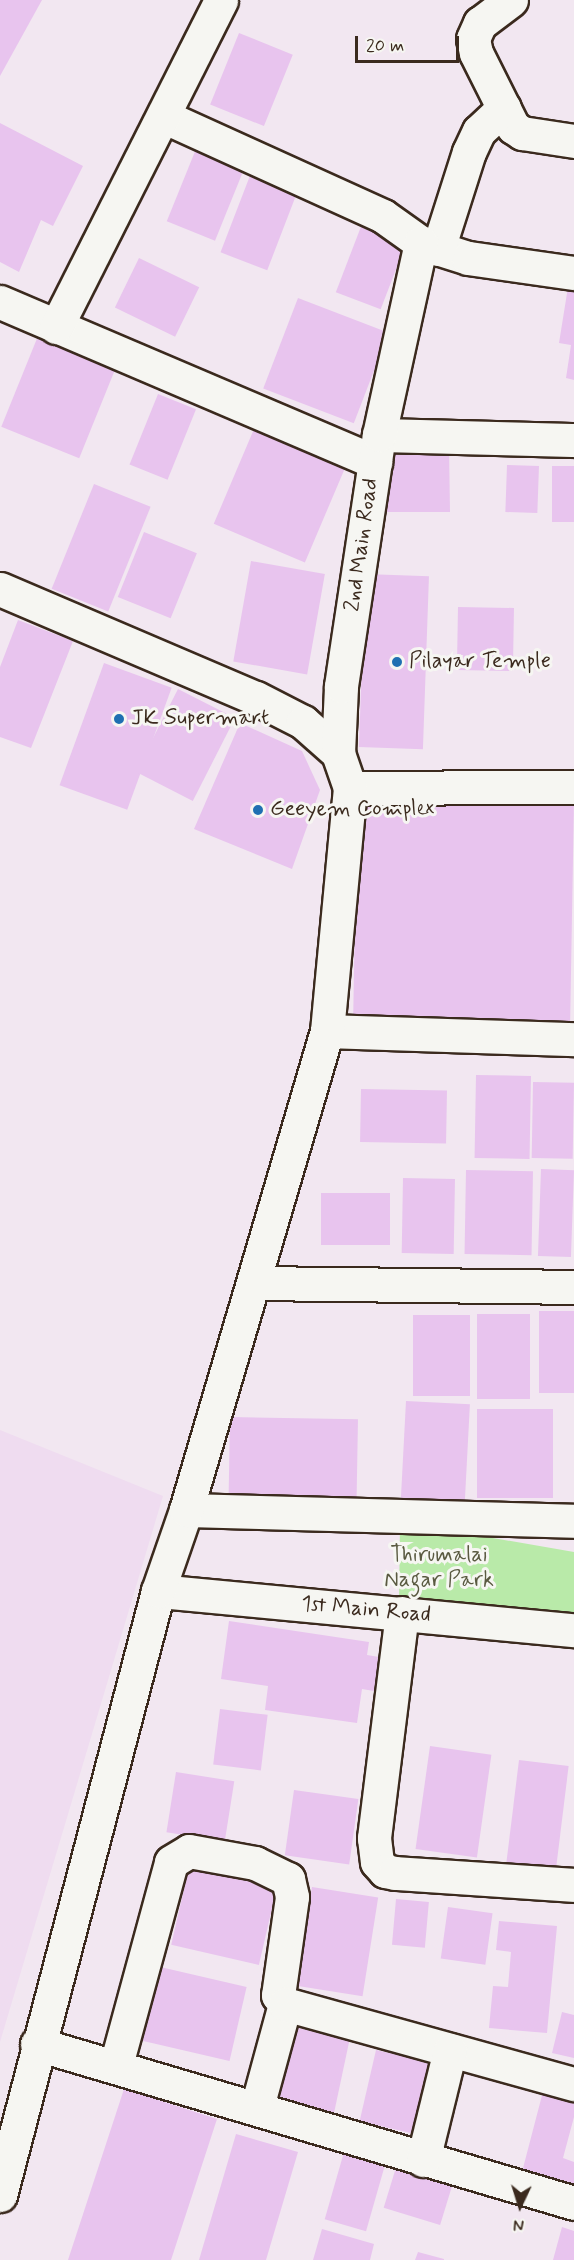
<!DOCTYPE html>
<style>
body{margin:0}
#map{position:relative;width:574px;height:2260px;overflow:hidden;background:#f2e7f1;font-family:Mynerve,sans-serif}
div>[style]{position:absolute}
.built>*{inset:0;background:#efdcf0}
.green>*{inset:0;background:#b9eaa9}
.building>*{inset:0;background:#e8c4ee;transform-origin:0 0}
.roads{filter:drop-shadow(2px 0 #3b2a1e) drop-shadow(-2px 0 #3b2a1e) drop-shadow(0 2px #3b2a1e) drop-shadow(0 -2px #3b2a1e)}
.minor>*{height:33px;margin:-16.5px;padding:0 16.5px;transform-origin:16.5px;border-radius:16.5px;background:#f6f6f2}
.dots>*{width:16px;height:16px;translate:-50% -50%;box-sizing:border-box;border:3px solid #f6f6f2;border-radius:50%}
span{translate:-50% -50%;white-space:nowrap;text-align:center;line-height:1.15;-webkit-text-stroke:6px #f6f6f2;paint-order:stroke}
.street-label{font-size:22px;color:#3b2a1e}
.poi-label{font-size:22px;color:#3b2a1e}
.left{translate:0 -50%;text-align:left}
.park-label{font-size:22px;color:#5a5a41}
.north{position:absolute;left:490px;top:2176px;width:60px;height:60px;-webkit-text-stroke:4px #f6f6f2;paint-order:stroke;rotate:184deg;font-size:16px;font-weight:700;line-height:24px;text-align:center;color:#3b2a1e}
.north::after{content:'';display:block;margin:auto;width:21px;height:27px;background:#3b2a1e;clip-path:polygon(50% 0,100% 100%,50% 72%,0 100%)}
.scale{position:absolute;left:355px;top:36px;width:104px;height:27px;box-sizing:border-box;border:3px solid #3b2a1e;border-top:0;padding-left:8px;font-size:18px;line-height:21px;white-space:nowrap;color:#3b2a1e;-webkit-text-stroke:4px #f6f6f2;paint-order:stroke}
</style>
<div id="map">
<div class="built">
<div style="clip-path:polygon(0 1430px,163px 1496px,0 2042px)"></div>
</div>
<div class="green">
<div style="clip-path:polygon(400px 1522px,574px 1552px,574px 1622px,399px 1603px)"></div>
</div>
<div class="building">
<div style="clip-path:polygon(0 0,42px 0,0 76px)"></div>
<div style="left:239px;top:33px;width:58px;height:77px;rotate:22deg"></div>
<div style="clip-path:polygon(0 123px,83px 166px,53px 226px,41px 220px,19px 272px,0 262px)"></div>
<div style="left:196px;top:149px;width:52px;height:78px;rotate:22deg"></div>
<div style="left:251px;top:173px;width:50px;height:85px;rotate:21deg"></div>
<div style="left:362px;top:224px;width:48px;height:73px;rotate:21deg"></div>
<div style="left:139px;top:258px;width:67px;height:55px;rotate:26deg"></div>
<div style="clip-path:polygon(568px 287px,574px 287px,574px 380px,566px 378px,571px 345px,559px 343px)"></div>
<div style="left:298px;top:298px;width:97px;height:97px;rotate:21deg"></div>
<div style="left:38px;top:336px;width:84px;height:98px;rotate:22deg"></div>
<div style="left:158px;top:394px;width:41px;height:76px;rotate:22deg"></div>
<div style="left:254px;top:429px;width:99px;height:103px;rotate:23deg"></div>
<div style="clip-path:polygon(395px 440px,449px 445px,450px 512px,380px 512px)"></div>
<div style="left:507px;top:465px;width:32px;height:47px;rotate:2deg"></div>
<div style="left:552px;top:466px;width:22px;height:56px"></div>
<div style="left:94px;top:484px;width:61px;height:113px;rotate:22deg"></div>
<div style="left:144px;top:532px;width:57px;height:70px;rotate:22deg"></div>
<div style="left:251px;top:561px;width:75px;height:102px;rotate:10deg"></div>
<div style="left:365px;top:574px;width:64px;height:173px;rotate:2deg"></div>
<div style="left:458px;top:607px;width:56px;height:63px;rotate:1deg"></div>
<div style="clip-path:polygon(18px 620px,73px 641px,31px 748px,0 737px,0 667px)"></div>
<div style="left:104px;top:663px;width:72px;height:130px;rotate:20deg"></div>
<div style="left:178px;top:689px;width:64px;height:93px;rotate:27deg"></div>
<div style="clip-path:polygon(240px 723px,302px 751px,320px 790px,292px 869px,194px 829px)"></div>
<div style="left:357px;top:799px;width:217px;height:221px;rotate:1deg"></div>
<div style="left:476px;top:1075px;width:55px;height:83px;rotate:1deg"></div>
<div style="left:533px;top:1082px;width:41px;height:76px;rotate:1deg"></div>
<div style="left:361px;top:1089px;width:86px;height:53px;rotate:1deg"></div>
<div style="left:541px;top:1169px;width:33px;height:87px;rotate:2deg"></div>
<div style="left:466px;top:1170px;width:67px;height:84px;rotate:1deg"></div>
<div style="left:403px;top:1178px;width:52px;height:75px;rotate:1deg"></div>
<div style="left:321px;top:1193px;width:69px;height:52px"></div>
<div style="left:574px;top:1311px;width:82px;height:35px;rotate:90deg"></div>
<div style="left:477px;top:1314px;width:53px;height:85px"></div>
<div style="left:413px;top:1315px;width:57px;height:81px"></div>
<div style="left:406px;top:1401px;width:64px;height:97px;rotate:3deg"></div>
<div style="left:477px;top:1409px;width:76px;height:89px"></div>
<div style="left:230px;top:1417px;width:128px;height:81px;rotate:1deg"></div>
<div style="clip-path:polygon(229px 1621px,369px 1642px,367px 1655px,379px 1657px,374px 1691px,362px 1689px,357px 1723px,265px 1710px,268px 1686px,221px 1679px)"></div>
<div style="left:220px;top:1709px;width:48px;height:56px;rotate:7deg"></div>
<div style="left:430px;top:1746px;width:62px;height:104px;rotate:8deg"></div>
<div style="left:519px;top:1760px;width:50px;height:103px;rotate:7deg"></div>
<div style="left:176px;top:1772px;width:59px;height:61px;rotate:9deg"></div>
<div style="left:294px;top:1790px;width:65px;height:66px;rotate:8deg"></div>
<div style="left:191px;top:1859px;width:90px;height:88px;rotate:13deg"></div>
<div style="left:312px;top:1887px;width:67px;height:100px;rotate:9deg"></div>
<div style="left:396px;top:1899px;width:33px;height:46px;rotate:5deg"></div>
<div style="left:448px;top:1907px;width:45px;height:52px;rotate:8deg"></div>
<div style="clip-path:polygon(499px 1921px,557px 1926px,547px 2033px,489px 2028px,493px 1986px,508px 1987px,511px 1952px,496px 1950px)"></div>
<div style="left:156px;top:1966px;width:93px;height:76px;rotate:13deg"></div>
<div style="clip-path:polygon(562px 2012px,574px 2015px,574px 2058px,552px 2053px)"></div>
<div style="left:294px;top:2027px;width:57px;height:78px;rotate:12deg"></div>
<div style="left:376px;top:2050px;width:58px;height:73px;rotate:13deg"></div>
<div style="clip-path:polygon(546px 2080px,574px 2088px,574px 2117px,563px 2158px,574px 2162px,574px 2190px,522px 2172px)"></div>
<div style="clip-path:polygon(124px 2089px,217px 2119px,171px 2260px,68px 2260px)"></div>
<div style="clip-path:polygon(236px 2134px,298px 2152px,266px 2260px,199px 2260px)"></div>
<div style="left:344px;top:2152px;width:43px;height:70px;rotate:16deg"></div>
<div style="left:398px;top:2161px;width:59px;height:49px;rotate:17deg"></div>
<div style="clip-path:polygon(562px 2227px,574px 2231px,574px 2260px,553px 2260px)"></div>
<div style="clip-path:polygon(322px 2229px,374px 2244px,370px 2260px,313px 2260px)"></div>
<div style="clip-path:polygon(418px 2252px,444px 2259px,444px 2260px,415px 2260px)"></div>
</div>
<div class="roads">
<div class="minor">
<div style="left:511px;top:0;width:39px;rotate:143deg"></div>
<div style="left:480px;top:23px;width:17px;rotate:114deg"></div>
<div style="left:473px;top:39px;width:14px;rotate:78deg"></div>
<div style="left:476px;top:53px;width:83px;rotate:63.4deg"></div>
<div style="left:513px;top:127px;width:11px;rotate:34deg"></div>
<div style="left:522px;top:133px;width:53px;rotate:8.7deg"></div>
<div style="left:165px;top:117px;width:239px;rotate:24.4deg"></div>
<div style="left:383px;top:216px;width:47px;rotate:35.4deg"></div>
<div style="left:421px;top:243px;width:49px;rotate:17.7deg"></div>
<div style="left:468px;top:258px;width:107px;rotate:8.1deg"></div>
<div style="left:438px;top:249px;width:102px;rotate:-72.3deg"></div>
<div style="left:469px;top:152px;width:23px;rotate:-65deg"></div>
<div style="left:479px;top:131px;width:34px;rotate:-43deg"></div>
<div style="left:0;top:302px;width:408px;rotate:23.1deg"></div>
<div style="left:56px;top:327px;width:366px;rotate:-63.2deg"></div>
<div style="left:379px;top:435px;width:195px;rotate:1.5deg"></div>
<div style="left:0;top:589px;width:278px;rotate:23.1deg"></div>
<div style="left:256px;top:698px;width:53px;rotate:27.1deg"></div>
<div style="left:303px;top:722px;width:47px;rotate:41.5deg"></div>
<div style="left:350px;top:788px;width:224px;rotate:-0.3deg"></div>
<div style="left:327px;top:1031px;width:247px;rotate:1.9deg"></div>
<div style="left:254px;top:1283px;width:320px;rotate:0.7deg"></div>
<div style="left:186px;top:1510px;width:388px;rotate:1.6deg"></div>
<div style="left:158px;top:1591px;width:418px;rotate:5.4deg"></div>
<div style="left:402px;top:1613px;width:227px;rotate:97.1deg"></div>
<div style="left:374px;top:1838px;width:24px;rotate:83deg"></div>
<div style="left:377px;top:1862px;width:12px;rotate:48deg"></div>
<div style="left:385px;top:1871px;width:10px;rotate:11deg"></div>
<div style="left:395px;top:1873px;width:179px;rotate:3.8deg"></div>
<div style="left:37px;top:2044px;width:560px;rotate:16.49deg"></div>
<div style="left:116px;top:2065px;width:210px;rotate:-74.8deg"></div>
<div style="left:171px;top:1862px;width:21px;rotate:-31deg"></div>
<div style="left:189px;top:1851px;width:67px;rotate:10.3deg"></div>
<div style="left:255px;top:1863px;width:37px;rotate:26deg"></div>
<div style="left:288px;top:1879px;width:18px;rotate:77deg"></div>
<div style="left:292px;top:1897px;width:99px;rotate:98.1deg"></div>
<div style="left:278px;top:1995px;width:11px;rotate:52deg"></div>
<div style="left:257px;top:2107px;width:107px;rotate:-74.8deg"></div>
<div style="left:285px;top:2004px;width:300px;rotate:15.5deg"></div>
<div style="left:423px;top:2160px;width:113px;rotate:-76.2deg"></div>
<div style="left:0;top:2195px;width:624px;rotate:-75.34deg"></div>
<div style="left:158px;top:1591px;width:86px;rotate:-70.9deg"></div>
<div style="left:186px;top:1510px;width:499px;rotate:-73.6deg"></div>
<div style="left:327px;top:1031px;width:244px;rotate:-84.6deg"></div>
<div style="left:350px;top:788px;width:37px;rotate:-109deg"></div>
<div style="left:338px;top:753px;width:67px;rotate:-87.4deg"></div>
<div style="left:341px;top:686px;width:254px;rotate:-81.4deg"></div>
<div style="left:379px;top:435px;width:197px;rotate:-77.7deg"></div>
</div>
</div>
<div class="dots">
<div style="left:397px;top:662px;background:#1f6fb2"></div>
<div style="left:119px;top:719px;background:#1f6fb2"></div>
<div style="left:258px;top:810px;background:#1f6fb2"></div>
</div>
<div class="street-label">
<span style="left:362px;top:545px;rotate:-82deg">2nd Main Road</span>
<span style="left:366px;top:1610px;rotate:5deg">1st Main Road</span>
</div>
<div class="poi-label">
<span class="left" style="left:409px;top:662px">Pilayar Temple</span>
<span class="left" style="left:131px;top:719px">JK Supermart</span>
<span class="left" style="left:270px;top:810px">Geeyem Complex</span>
</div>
<div class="park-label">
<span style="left:439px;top:1568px">Thirumalai<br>Nagar Park</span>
</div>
<div class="north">N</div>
<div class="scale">20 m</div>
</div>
